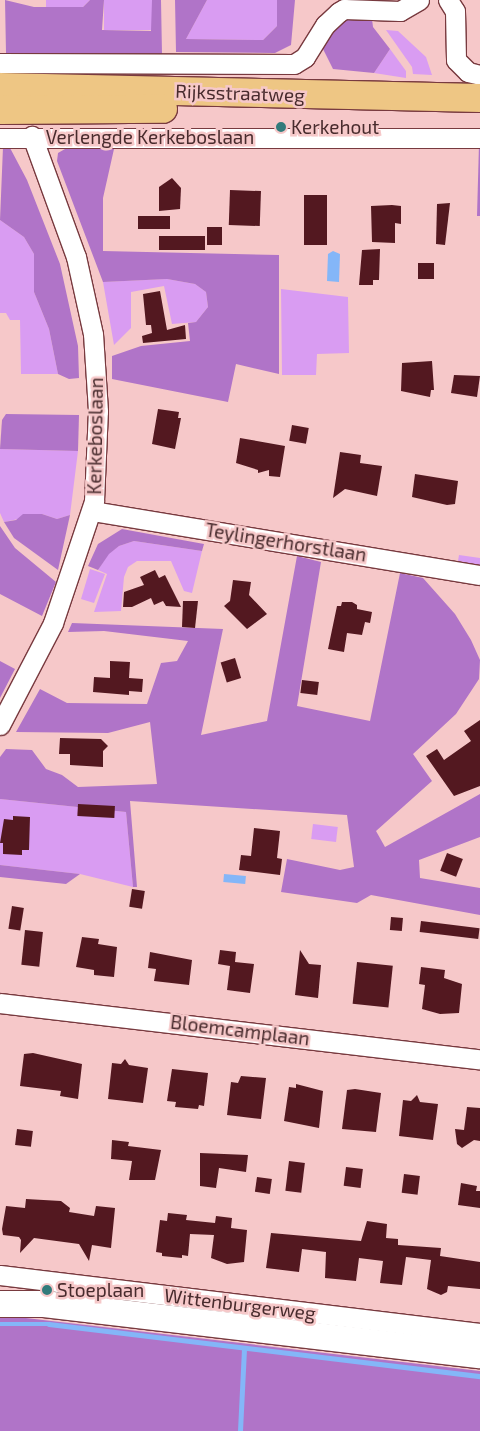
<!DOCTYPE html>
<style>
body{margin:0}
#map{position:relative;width:480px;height:1431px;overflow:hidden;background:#f6c8c9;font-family:"Exo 2",sans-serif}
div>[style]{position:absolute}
.green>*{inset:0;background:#d99cf2;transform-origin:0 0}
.forest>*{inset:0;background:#b074c8}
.water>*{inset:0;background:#84b6f8;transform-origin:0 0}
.stream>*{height:4.5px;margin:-2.25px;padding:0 2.25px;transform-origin:2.25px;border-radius:2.25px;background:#84b6f8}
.building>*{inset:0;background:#531820;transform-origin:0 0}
.roads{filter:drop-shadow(1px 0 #783a3f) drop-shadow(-1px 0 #783a3f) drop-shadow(0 1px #783a3f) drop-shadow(0 -1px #783a3f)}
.street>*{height:19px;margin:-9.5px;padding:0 9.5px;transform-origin:9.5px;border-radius:9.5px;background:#fff}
.secondary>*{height:26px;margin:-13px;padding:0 13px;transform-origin:13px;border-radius:13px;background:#fff}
.primary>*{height:28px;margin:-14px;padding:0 14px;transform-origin:14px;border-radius:14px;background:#eec684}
.dots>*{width:14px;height:14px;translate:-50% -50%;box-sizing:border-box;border:2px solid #f6c8c9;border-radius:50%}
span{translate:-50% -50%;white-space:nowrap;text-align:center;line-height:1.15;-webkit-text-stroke:5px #f6c8c9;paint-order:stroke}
.street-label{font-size:19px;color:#482b2d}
.poi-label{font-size:19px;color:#482b2d}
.left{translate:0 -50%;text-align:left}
</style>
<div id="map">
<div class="green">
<div style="clip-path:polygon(46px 0,90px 0,83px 7px,46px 7px)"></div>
<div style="left:104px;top:0;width:48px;height:30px"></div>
<div style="clip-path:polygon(207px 0,277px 0,277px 26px,263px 40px,186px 39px)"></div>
<div style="clip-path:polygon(386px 30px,398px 31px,426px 57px,432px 75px,413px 74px,412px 67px)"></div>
<div style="clip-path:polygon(390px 49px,406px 71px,406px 78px,374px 73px)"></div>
<div style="clip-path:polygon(0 220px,24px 237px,34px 254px,34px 292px,49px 329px,58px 374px,21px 374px,20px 320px,10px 320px,6px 313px,0 313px)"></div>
<div style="clip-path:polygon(167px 279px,195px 284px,206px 292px,208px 307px,196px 322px,172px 324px,164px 286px,131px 292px,131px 328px,114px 345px,103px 282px)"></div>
<div style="clip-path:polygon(281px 289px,348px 297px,349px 353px,317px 354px,316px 375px,282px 375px)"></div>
<div style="clip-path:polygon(0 449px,78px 451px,70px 515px,57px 519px,42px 514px,4px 522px,0 513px)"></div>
<div style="clip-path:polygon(134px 541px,202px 551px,192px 593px,184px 591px,171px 561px,137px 561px,128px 567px,124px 577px,121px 611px,94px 612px,107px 574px,98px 570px,108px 554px,119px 546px)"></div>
<div style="clip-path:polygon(459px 555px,480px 558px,480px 565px,458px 561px)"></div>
<div style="clip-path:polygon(90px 569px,105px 574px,94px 603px,81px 599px)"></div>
<div style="clip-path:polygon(0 799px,126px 812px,133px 887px,80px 874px,0 865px)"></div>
<div style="left:313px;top:824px;width:25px;height:15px;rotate:7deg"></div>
</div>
<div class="forest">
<div style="clip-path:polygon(5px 0,34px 7px,83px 7px,90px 0,104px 0,102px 30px,151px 31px,152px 0,161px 0,162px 54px,6px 53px)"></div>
<div style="clip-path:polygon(175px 0,207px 0,186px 39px,263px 40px,277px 26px,277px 0,295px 0,291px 45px,275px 53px,176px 52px)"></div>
<div style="clip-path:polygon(346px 19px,372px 19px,373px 27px,390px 49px,374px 73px,333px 69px,322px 47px,335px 24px)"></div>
<div style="clip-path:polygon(479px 144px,480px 144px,480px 216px,477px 216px)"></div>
<div style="clip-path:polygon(9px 146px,27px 180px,60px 264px,78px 346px,79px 378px,69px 379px,58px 374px,49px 329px,34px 292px,34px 254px,24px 237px,0 220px,3px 147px)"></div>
<div style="clip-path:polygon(65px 149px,114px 149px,103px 198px,103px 251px,279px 255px,279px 374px,236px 364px,228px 402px,112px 379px,112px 356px,141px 346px,190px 341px,188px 323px,196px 322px,208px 307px,206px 292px,195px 284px,167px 279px,103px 282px,57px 161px,58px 153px)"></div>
<div style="clip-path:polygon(6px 414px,79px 415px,78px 451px,0 449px,2px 420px)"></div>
<div style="clip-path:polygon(23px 514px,42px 514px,57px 519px,70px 515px,58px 570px,14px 538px,4px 522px,16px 520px)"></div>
<div style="clip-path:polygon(0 526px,15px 548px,56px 582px,42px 616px,0 594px)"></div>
<div style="clip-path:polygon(122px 529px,204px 544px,202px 551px,134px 541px,119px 546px,109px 554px,98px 570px,88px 566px,98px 544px)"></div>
<div style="clip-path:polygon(297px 556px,321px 562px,297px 706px,370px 721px,400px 573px,423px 578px,455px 614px,471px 640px,480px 660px,479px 679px,456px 714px,413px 754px,432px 781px,376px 831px,385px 847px,480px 794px,480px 837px,419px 860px,420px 878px,480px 888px,480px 915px,371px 895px,357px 903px,281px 892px,287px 859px,340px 870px,354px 867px,347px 815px,130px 801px,137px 887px,133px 887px,126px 812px,0 799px,0 757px,6px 749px,32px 750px,46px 769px,62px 775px,78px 787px,157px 784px,150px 722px,108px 733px,16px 732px,40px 689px,67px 703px,147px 704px,161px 663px,177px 661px,188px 641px,104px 631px,68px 632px,72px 623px,223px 629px,201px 735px,267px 721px)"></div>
<div style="clip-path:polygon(0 661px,15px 669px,0 698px)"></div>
<div style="clip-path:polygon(0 865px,80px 874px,66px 884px,0 877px)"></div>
<div style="clip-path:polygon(0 1315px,480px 1371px,480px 1431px,0 1431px)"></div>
</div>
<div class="water">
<div style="clip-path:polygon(333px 251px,340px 254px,339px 282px,327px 281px,328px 254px)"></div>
<div style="left:224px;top:874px;width:22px;height:8px;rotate:5deg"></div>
</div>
<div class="stream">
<div style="left:0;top:1324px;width:49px"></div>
<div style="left:49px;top:1324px;width:434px;rotate:6.9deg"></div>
<div style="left:240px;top:1431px;width:81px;rotate:-87.2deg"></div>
</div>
<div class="building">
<div style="clip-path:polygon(172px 178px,181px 188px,180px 209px,159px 211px,159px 187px)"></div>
<div style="left:230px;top:190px;width:31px;height:35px;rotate:2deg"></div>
<div style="left:304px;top:195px;width:23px;height:50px"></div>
<div style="clip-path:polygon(450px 203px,445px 245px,436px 244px,437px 204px)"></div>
<div style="clip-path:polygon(392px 205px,401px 206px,401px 224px,395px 223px,395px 243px,372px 242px,371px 206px)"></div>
<div style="left:138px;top:216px;width:32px;height:13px"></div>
<div style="left:222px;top:227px;width:18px;height:15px;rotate:90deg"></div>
<div style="left:159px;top:236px;width:46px;height:14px"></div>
<div style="clip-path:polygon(380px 249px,379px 280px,373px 280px,373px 285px,359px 285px,362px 250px)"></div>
<div style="left:418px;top:263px;width:16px;height:16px"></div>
<div style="clip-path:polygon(160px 291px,167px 330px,185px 325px,186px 339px,143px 343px,142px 336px,152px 333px,151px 325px,146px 325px,143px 294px)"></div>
<div style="clip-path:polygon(432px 361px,434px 390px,431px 390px,430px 397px,401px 391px,402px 363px)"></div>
<div style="clip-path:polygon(454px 375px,480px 376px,477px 397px,451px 393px)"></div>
<div style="clip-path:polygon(158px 409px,179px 412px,178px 418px,181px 418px,175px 449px,152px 444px)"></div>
<div style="left:292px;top:425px;width:17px;height:16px;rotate:10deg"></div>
<div style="clip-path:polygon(240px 438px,285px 446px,280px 477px,269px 476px,269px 470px,258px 473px,258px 470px,236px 463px)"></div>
<div style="clip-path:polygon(340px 452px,361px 455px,360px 463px,382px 466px,377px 496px,345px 489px,333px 498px)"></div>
<div style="clip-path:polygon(415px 474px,458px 481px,455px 504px,447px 505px,412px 497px)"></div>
<div style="clip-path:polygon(155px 570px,159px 578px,165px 575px,181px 607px,166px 606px,163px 601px,154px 605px,151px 598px,132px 607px,123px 607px,124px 592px,144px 585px,140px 577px)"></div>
<div style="clip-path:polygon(233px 580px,251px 582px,249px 595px,267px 614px,247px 629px,224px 606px,230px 601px)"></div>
<div style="clip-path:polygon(183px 601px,198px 601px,195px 628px,182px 627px)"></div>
<div style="clip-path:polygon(342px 602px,352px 602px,357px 605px,357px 609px,372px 612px,370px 623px,365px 622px,362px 635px,347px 633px,344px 652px,328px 649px,337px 606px,341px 606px)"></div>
<div style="left:235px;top:658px;width:21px;height:15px;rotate:73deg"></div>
<div style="clip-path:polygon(110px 661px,130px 662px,129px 678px,143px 679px,142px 692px,129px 691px,129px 695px,93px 692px,94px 677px,110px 678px)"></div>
<div style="left:302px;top:680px;width:17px;height:13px;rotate:7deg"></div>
<div style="clip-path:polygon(480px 720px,480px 786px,454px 796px,426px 756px,437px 749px,444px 760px,471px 741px,464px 731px)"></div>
<div style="clip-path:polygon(60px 738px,101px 739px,108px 746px,103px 751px,103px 767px,70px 765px,70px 754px,59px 754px)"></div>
<div style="left:78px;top:804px;width:37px;height:12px;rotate:3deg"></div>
<div style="clip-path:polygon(13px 816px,30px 817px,29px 850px,22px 850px,22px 855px,3px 854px,3px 843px,0 843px,4px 819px,13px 820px)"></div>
<div style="clip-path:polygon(254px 828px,280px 831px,277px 858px,282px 859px,280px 875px,239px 870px,241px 855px,251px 856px)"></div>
<div style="left:447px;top:853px;width:17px;height:19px;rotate:21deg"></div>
<div style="left:132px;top:889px;width:13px;height:18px;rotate:9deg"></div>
<div style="left:12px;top:906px;width:12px;height:23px;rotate:9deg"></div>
<div style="left:391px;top:917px;width:12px;height:13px;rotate:5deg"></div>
<div style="left:421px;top:921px;width:59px;height:11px;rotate:7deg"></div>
<div style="left:25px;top:930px;width:18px;height:35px;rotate:6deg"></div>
<div style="clip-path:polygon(82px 937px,99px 939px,98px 944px,117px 947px,114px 977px,94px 975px,94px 970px,76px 967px)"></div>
<div style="clip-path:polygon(220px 950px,236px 952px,235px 962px,254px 964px,250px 993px,227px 990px,230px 966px,218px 964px)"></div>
<div style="clip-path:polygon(300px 950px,309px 964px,321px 965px,318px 998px,295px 995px)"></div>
<div style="clip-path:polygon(150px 952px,192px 960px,189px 985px,154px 981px,156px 969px,148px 968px)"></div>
<div style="left:357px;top:962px;width:36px;height:42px;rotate:6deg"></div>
<div style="clip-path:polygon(421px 967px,445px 970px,444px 978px,462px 984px,459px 1013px,440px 1014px,422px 1009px,425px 985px,419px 984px)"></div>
<div style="clip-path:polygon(33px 1053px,82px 1064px,78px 1099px,60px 1096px,61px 1091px,20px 1086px,24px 1054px)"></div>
<div style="clip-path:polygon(125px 1059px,129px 1065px,148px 1068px,143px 1103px,108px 1099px,112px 1063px,121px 1064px)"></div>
<div style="clip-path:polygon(172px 1069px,208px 1073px,204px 1106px,199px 1105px,198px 1109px,175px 1107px,176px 1102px,167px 1101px)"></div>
<div style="clip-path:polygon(241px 1076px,266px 1078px,261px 1119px,227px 1115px,231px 1082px,238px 1083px)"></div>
<div style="clip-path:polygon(296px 1084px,323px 1091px,319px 1128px,284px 1121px,289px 1087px,296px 1088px)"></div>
<div style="clip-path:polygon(355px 1089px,381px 1093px,376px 1132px,342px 1129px,347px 1090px)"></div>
<div style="clip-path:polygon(417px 1095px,420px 1102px,438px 1104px,433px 1140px,399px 1136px,403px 1100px,411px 1101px)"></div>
<div style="clip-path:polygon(467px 1107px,480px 1108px,480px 1141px,474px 1140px,462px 1148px,457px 1144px,455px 1129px,464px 1130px)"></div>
<div style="left:17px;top:1129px;width:16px;height:16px;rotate:7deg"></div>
<div style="clip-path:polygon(112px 1140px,129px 1142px,128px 1146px,161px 1150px,155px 1180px,129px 1180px,132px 1161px,111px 1159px)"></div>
<div style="clip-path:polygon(200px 1153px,248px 1155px,246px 1172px,219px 1168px,216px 1188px,200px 1186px)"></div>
<div style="left:289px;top:1161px;width:16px;height:30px;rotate:7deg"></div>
<div style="left:346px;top:1167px;width:17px;height:19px;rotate:7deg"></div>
<div style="left:404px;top:1174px;width:16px;height:19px;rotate:7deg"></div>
<div style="left:257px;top:1177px;width:15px;height:15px;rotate:8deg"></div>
<div style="clip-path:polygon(461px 1183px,477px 1186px,476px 1191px,480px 1191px,480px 1208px,458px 1205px)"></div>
<div style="clip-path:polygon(26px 1199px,61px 1201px,70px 1208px,69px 1212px,94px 1216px,96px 1206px,115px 1208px,111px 1248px,92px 1245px,89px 1261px,79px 1244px,34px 1238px,20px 1253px,21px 1240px,19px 1237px,3px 1235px,2px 1229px,6px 1206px,25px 1208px)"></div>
<div style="clip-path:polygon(168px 1213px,187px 1215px,186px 1220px,215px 1223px,216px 1216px,232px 1218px,231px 1228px,247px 1230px,244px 1262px,227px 1264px,211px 1258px,214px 1235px,190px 1234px,188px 1256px,182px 1255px,182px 1258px,162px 1256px,162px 1253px,156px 1252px,160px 1220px,167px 1221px)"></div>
<div style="clip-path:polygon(367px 1221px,387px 1224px,386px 1238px,398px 1239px,398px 1245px,441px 1248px,440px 1256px,480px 1262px,480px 1289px,448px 1286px,447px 1292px,441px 1295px,427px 1289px,431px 1260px,406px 1257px,402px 1285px,380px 1283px,383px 1261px,359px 1258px,356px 1281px,325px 1278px,326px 1252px,302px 1249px,299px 1272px,266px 1268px,271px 1233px,361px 1241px)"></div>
</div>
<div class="roads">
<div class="street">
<div style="left:448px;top:0;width:13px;rotate:58deg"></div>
<div style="left:455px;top:11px;width:49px;rotate:88.8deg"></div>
<div style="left:456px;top:60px;width:17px;rotate:45deg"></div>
<div style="left:468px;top:72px;width:12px;rotate:14deg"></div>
<div style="left:0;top:63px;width:294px;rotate:0.2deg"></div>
<div style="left:294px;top:64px;width:13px;rotate:-32deg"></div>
<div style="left:305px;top:57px;width:38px;rotate:-58deg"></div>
<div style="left:325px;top:25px;width:19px;rotate:-43deg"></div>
<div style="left:339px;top:12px;width:6px;rotate:-31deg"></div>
<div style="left:344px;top:9px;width:56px;rotate:2deg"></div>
<div style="left:400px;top:11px;width:22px;rotate:-30deg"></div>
<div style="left:0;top:138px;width:480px"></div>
<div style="left:92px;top:511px;width:393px;rotate:9.4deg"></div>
<div style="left:0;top:725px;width:115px;rotate:-62.5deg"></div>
<div style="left:53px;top:623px;width:129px;rotate:-71.4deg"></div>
<div style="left:94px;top:501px;width:90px;rotate:-87.5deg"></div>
<div style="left:98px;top:411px;width:77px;rotate:-93.7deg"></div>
<div style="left:93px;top:334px;width:79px;rotate:-102.4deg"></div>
<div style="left:76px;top:257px;width:129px;rotate:-110deg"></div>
<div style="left:0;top:1003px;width:483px;rotate:6.7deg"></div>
<div style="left:0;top:1275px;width:483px;rotate:6.9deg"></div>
</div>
<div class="secondary">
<div style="left:0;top:1304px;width:44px"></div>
<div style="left:44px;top:1304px;width:439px;rotate:6.7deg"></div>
</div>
<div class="primary">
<div style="left:0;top:87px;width:480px;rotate:1.3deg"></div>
<div style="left:0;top:110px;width:163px;rotate:-0.4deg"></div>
</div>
</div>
<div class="dots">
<div style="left:281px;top:127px;background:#327b7b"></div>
<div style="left:47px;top:1290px;background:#327b7b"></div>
</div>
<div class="street-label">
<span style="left:240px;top:93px;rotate:2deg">Rijksstraatweg</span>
<span style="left:150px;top:137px">Verlengde Kerkeboslaan</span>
<span style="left:95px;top:436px;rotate:-89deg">Kerkeboslaan</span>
<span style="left:286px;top:542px;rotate:9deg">Teylingerhorstlaan</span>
<span style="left:240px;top:1030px;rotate:7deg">Bloemcamplaan</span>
<span style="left:240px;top:1304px;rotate:7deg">Wittenburgerweg</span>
</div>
<div class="poi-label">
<span class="left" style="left:291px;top:127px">Kerkehout</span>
<span class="left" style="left:57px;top:1290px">Stoeplaan</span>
</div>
</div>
